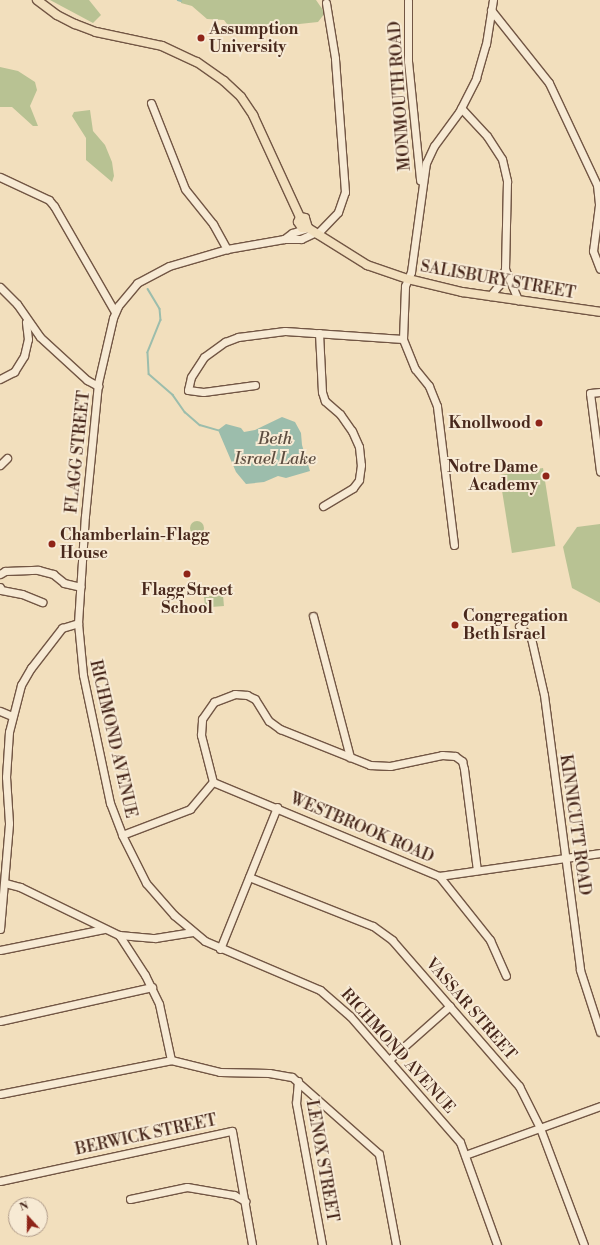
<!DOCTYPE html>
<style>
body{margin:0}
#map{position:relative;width:600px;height:1245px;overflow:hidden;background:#f2dfbd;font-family:"Libre Bodoni",serif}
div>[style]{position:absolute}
.green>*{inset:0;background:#b8c293;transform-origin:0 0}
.round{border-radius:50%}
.water>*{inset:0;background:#9cbdac}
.stream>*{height:1.5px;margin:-0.75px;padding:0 0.75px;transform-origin:0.75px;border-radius:0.75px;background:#9cbdac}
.roads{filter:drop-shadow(1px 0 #725644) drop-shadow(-1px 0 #725644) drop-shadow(0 1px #725644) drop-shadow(0 -1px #725644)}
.minor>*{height:7px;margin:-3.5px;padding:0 3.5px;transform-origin:3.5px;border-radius:3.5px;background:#f7ead4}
.major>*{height:8px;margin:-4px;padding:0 4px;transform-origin:4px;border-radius:4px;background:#f2dfbd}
.dots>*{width:11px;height:11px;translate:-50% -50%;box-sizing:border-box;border:2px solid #f7ead4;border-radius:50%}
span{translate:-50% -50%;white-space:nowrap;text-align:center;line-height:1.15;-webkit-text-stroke:4px #f7ead4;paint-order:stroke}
.poi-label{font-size:16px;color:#48281c;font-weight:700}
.left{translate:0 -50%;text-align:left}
.right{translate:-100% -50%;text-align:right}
.street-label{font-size:16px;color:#48281c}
.water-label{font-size:17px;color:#5d4d40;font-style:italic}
.north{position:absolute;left:8px;top:1197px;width:40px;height:40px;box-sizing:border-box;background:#f7ead4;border:1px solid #b19c8a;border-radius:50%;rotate:339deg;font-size:11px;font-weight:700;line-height:16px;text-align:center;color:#48281c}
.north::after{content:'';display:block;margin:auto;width:14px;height:18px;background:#8f2418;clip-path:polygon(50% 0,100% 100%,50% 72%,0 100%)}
</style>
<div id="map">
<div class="green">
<div style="clip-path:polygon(50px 0,89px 0,101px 15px,93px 23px)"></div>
<div style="clip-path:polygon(181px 0,316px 0,325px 13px,318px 22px,290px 25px,276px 31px,240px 34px,233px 32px,224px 20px,207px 19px,192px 6px,181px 3px)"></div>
<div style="clip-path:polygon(0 67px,18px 71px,35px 82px,37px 90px,30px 106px,38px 126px,33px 126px,12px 107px,0 107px)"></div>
<div style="clip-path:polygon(90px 110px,93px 131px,105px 145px,112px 162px,114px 176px,112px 182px,86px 160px,86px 138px,72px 116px,74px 112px)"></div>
<div style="left:543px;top:468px;width:79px;height:44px;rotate:81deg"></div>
<div class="round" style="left:190px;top:521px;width:14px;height:14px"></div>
<div style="clip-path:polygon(600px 524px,600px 603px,572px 588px,563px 547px,577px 527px)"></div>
<div style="left:223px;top:595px;width:11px;height:19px;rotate:85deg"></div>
</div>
<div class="water">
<div style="clip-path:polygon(282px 417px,295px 422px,301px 433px,302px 445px,310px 471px,286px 478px,278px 476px,264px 482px,246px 484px,236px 472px,218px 430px,226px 424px,241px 428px,244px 432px,255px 430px)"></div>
</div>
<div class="stream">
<div style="left:178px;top:0;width:3px;rotate:18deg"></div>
<div style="left:148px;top:289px;width:23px;rotate:59deg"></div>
<div style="left:160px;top:309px;width:11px;rotate:85deg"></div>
<div style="left:161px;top:320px;width:35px;rotate:112deg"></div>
<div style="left:148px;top:353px;width:21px;rotate:87deg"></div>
<div style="left:149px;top:374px;width:32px;rotate:41deg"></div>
<div style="left:173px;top:395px;width:21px;rotate:55deg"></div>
<div style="left:185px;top:412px;width:20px;rotate:41deg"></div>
<div style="left:200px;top:425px;width:19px;rotate:16deg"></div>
</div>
<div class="roads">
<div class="minor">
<div style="left:408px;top:0;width:61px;rotate:90deg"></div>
<div style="left:408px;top:61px;width:120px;rotate:84.2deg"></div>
<div style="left:491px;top:10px;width:93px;rotate:51.5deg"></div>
<div style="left:549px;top:83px;width:113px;rotate:64.8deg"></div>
<div style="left:597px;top:185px;width:20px;rotate:84deg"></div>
<div style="left:599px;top:205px;width:46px;rotate:97.4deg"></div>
<div style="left:593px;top:251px;width:19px;rotate:69deg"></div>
<div style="left:151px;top:103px;width:92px;rotate:68.4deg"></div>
<div style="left:185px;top:189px;width:45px;rotate:51.3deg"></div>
<div style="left:213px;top:224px;width:29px;rotate:61deg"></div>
<div style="left:461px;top:108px;width:38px;rotate:47deg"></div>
<div style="left:487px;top:136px;width:27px;rotate:57deg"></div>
<div style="left:502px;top:159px;width:23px;rotate:77deg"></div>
<div style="left:507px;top:181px;width:88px;rotate:91.3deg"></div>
<div style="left:505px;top:269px;width:34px;rotate:67deg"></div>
<div style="left:0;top:177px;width:54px;rotate:25.1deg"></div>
<div style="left:49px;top:200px;width:8px;rotate:50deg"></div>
<div style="left:54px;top:206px;width:122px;rotate:60.1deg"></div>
<div style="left:317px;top:234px;width:30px;rotate:-46deg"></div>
<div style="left:338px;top:212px;width:21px;rotate:-71deg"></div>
<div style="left:345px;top:192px;width:134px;rotate:-94.3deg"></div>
<div style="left:335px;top:58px;width:56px;rotate:-99.3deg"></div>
<div style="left:284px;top:239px;width:10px;rotate:-37deg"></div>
<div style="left:292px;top:233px;width:16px;rotate:-18deg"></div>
<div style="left:0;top:287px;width:24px;rotate:45deg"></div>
<div style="left:17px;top:304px;width:40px;rotate:55.1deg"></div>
<div style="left:40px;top:337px;width:64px;rotate:42.5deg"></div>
<div style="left:87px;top:380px;width:13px;rotate:29deg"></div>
<div style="left:490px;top:296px;width:14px;rotate:-51deg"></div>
<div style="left:499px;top:285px;width:17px;rotate:-69deg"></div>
<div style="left:319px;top:333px;width:59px;rotate:87.1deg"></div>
<div style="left:322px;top:392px;width:9px;rotate:72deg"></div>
<div style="left:325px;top:401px;width:20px;rotate:41deg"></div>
<div style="left:340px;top:414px;width:21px;rotate:55deg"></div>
<div style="left:352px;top:431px;width:17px;rotate:66deg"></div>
<div style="left:359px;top:447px;width:18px;rotate:84deg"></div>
<div style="left:361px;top:465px;width:15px;rotate:98deg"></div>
<div style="left:359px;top:480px;width:10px;rotate:127deg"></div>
<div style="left:353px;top:488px;width:35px;rotate:149deg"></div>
<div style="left:0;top:379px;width:16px;rotate:-27deg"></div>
<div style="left:14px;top:372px;width:19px;rotate:-58deg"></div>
<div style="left:24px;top:356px;width:17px;rotate:-77deg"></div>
<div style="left:28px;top:339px;width:17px;rotate:-97deg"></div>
<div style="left:255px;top:385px;width:52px;rotate:172.3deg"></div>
<div style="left:203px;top:392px;width:15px;rotate:-172deg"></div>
<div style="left:188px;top:390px;width:13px;rotate:-77deg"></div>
<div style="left:191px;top:377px;width:24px;rotate:-57deg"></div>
<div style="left:204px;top:357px;width:26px;rotate:-36deg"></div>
<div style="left:225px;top:342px;width:14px;rotate:-21deg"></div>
<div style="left:238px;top:337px;width:47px;rotate:-7.3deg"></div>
<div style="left:285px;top:331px;width:118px;rotate:3.9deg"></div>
<div style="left:600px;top:392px;width:10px;rotate:174deg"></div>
<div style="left:590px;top:393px;width:79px;rotate:82.7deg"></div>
<div style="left:0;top:465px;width:10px;rotate:-45deg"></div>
<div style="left:454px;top:545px;width:140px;rotate:-97deg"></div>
<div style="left:437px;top:406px;width:22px;rotate:-112deg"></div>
<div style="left:429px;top:386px;width:22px;rotate:-129deg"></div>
<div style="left:415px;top:369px;width:32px;rotate:-112deg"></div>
<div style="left:403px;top:339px;width:53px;rotate:-87.8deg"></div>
<div style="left:405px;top:286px;width:15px;rotate:-67deg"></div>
<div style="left:411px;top:272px;width:110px;rotate:-82.2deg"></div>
<div style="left:426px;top:163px;width:19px;rotate:-65deg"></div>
<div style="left:434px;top:146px;width:42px;rotate:-53.7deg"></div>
<div style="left:459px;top:112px;width:38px;rotate:-63deg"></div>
<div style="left:476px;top:78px;width:35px;rotate:-74deg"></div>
<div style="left:486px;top:44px;width:45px;rotate:-81deg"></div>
<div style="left:0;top:574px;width:6px;rotate:-31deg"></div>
<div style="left:5px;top:571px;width:33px;rotate:-2deg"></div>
<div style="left:38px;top:570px;width:16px;rotate:15deg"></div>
<div style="left:53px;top:574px;width:14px;rotate:39deg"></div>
<div style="left:64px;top:583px;width:17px;rotate:13deg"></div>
<div style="left:0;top:587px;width:3px;rotate:72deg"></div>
<div style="left:1px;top:590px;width:21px;rotate:11deg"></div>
<div style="left:22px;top:594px;width:22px;rotate:22deg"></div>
<div style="left:313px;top:616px;width:146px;rotate:75.3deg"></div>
<div style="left:78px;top:623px;width:52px;rotate:84.5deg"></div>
<div style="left:83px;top:675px;width:131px;rotate:78.1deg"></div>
<div style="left:110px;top:803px;width:34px;rotate:69deg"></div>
<div style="left:122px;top:835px;width:54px;rotate:63.4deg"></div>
<div style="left:146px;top:883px;width:43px;rotate:48.8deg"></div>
<div style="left:174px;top:915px;width:40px;rotate:40deg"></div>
<div style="left:205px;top:941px;width:125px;rotate:23.1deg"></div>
<div style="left:320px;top:990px;width:40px;rotate:41deg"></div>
<div style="left:350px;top:1016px;width:167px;rotate:48.9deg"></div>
<div style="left:460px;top:1142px;width:109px;rotate:70.2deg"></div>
<div style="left:519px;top:626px;width:17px;rotate:45deg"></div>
<div style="left:531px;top:638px;width:58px;rotate:77.2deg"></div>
<div style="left:544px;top:695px;width:277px;rotate:82.5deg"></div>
<div style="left:580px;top:970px;width:65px;rotate:72.1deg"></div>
<div style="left:0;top:711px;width:13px;rotate:23deg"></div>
<div style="left:213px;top:782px;width:49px;rotate:-104.3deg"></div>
<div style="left:201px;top:735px;width:16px;rotate:-86deg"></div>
<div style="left:202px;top:719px;width:21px;rotate:-55deg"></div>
<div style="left:214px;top:702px;width:22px;rotate:-21deg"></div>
<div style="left:235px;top:694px;width:12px;rotate:5deg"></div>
<div style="left:247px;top:695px;width:9px;rotate:27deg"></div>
<div style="left:255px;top:699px;width:26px;rotate:58deg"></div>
<div style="left:269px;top:721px;width:14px;rotate:36deg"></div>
<div style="left:280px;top:729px;width:97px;rotate:21.8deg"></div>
<div style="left:370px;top:765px;width:20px;rotate:3deg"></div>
<div style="left:390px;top:766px;width:53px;rotate:-11.9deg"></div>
<div style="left:442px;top:755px;width:13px;rotate:4deg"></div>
<div style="left:455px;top:756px;width:9px;rotate:36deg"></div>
<div style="left:462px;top:761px;width:8px;rotate:76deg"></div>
<div style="left:464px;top:769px;width:102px;rotate:82.7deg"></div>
<div style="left:213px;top:782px;width:245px;rotate:22.6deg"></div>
<div style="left:439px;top:876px;width:163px;rotate:-8.1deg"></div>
<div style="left:122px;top:835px;width:73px;rotate:-20.9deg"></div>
<div style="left:190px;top:809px;width:35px;rotate:-50deg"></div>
<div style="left:439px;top:876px;width:82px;rotate:51.4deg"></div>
<div style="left:490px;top:940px;width:39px;rotate:66deg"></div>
<div style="left:249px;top:877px;width:133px;rotate:21.6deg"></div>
<div style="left:373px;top:926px;width:24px;rotate:36deg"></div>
<div style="left:392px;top:940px;width:194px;rotate:49deg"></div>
<div style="left:519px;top:1086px;width:47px;rotate:63.4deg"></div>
<div style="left:540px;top:1128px;width:125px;rotate:69.4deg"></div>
<div style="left:5px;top:883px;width:16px;rotate:15deg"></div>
<div style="left:20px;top:887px;width:110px;rotate:25.9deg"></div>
<div style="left:119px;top:935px;width:36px;rotate:5deg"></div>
<div style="left:155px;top:938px;width:38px;rotate:-9deg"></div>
<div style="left:0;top:929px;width:106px;rotate:-85.1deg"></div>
<div style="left:9px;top:823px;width:46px;rotate:-93.7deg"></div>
<div style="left:6px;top:777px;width:45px;rotate:-86.2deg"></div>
<div style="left:9px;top:732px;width:49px;rotate:-75.7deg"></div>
<div style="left:21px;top:685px;width:20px;rotate:-60deg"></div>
<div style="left:31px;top:668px;width:51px;rotate:-52.2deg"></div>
<div style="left:62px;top:628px;width:17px;rotate:-17deg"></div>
<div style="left:78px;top:623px;width:107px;rotate:-86.3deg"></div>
<div style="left:85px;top:516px;width:134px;rotate:-84.4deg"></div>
<div style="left:98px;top:383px;width:67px;rotate:-77deg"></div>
<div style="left:113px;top:318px;width:13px;rotate:-67deg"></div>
<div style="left:118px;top:306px;width:30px;rotate:-50deg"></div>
<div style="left:137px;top:283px;width:36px;rotate:-28deg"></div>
<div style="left:169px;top:266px;width:60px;rotate:-16.3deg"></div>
<div style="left:227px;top:249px;width:58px;rotate:-10deg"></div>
<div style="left:284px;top:239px;width:17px"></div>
<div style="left:301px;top:239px;width:14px;rotate:-25deg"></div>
<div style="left:119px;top:935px;width:48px;rotate:57deg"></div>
<div style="left:145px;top:975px;width:32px;rotate:64deg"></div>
<div style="left:159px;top:1004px;width:57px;rotate:77.9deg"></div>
<div style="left:220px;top:949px;width:153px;rotate:-68.1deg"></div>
<div style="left:0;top:950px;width:106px;rotate:-11.4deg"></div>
<div style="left:0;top:1021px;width:156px;rotate:-12.6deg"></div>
<div style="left:390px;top:1059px;width:80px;rotate:-41.5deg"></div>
<div style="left:298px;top:1081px;width:22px;rotate:95deg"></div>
<div style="left:296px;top:1103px;width:144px;rotate:79.6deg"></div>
<div style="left:0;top:1094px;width:174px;rotate:-11.2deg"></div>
<div style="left:171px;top:1060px;width:50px;rotate:13.8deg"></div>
<div style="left:220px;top:1072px;width:49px;rotate:1.2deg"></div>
<div style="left:269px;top:1073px;width:23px;rotate:10deg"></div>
<div style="left:292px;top:1077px;width:116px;rotate:41.5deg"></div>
<div style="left:379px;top:1154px;width:93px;rotate:79.4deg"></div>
<div style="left:465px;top:1155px;width:144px;rotate:-19.9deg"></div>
<div style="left:0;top:1181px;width:237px;rotate:-12.2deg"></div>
<div style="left:232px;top:1131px;width:116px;rotate:80deg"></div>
<div style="left:130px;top:1199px;width:58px;rotate:-11.9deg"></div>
<div style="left:187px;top:1187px;width:48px;rotate:9.7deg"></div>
<div style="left:234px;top:1195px;width:13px;rotate:29deg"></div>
</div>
<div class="major">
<div style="left:37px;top:0;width:25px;rotate:37deg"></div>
<div style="left:57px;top:15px;width:20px;rotate:27deg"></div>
<div style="left:75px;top:24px;width:22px;rotate:21deg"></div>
<div style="left:96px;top:32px;width:67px;rotate:12deg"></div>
<div style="left:162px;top:46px;width:38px;rotate:25deg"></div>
<div style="left:197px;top:62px;width:33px;rotate:35deg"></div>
<div style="left:224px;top:81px;width:23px;rotate:43deg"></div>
<div style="left:241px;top:97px;width:22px;rotate:56deg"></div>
<div style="left:253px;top:115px;width:112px;rotate:65.3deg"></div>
<div style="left:300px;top:217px;width:5px;rotate:112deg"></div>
<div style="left:298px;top:222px;width:7px;rotate:56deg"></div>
<div style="left:302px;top:228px;width:6px"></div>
<div style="left:308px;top:228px;width:10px;rotate:-107deg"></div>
<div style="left:305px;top:218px;width:5px;rotate:-169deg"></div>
<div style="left:308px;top:228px;width:70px;rotate:32.1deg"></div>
<div style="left:367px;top:265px;width:43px;rotate:18.9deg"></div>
<div style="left:408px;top:279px;width:56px;rotate:13.5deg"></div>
<div style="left:462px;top:292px;width:139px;rotate:8.2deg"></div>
</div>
</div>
<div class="dots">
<div style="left:201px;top:38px;background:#8f2418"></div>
<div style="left:539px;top:423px;background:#8f2418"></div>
<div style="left:546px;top:476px;background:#8f2418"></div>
<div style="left:52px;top:544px;background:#8f2418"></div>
<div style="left:187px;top:574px;background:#8f2418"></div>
<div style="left:455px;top:625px;background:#8f2418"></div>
</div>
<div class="poi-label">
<span class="left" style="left:209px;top:38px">Assumption<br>University</span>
<span class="right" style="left:531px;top:423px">Knollwood</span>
<span class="right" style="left:538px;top:476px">Notre Dame<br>Academy</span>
<span class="left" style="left:60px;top:544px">Chamberlain-Flagg<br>House</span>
<span style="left:187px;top:599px">Flagg Street<br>School</span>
<span class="left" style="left:463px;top:625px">Congregation<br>Beth Israel</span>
</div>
<div class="street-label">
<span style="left:400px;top:96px;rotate:-94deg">MONMOUTH ROAD</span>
<span style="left:498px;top:280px;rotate:10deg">SALISBURY STREET</span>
<span style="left:78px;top:452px;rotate:-84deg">FLAGG STREET</span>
<span style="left:113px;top:739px;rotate:77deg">RICHMOND AVENUE</span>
<span style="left:575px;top:825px;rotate:82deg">KINNICUTT ROAD</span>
<span style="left:362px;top:828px;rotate:23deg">WESTBROOK ROAD</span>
<span style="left:471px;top:1009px;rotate:49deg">VASSAR STREET</span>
<span style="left:398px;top:1051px;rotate:48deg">RICHMOND AVENUE</span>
<span style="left:146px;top:1135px;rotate:-12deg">BERWICK STREET</span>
<span style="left:322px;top:1161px;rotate:80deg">LENOX STREET</span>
</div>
<div class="water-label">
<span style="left:275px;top:450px">Beth<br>Israel Lake</span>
</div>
<div class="north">N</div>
</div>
